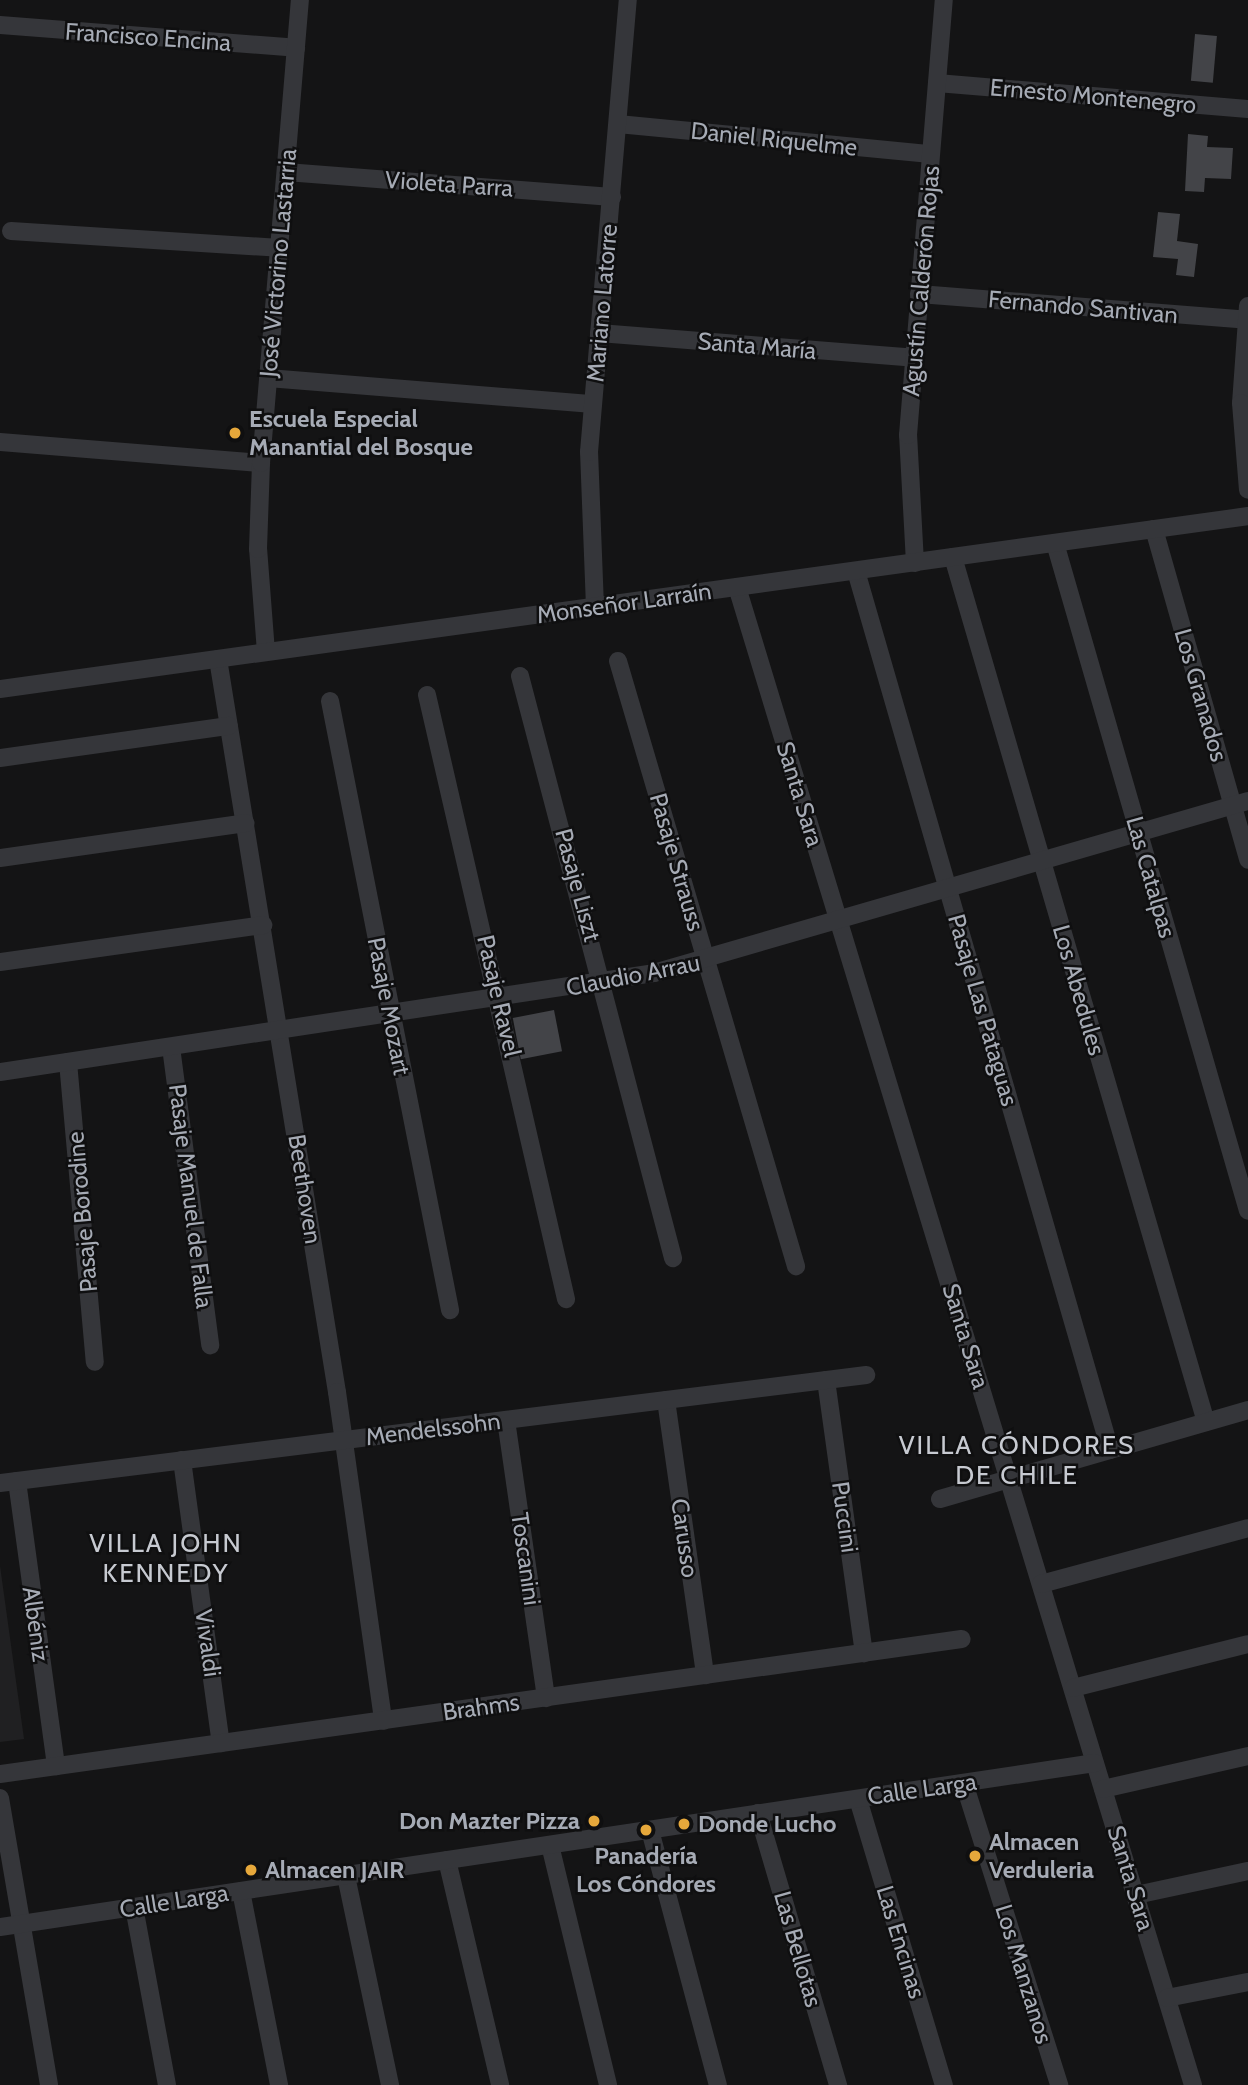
<!DOCTYPE html>
<meta charset="utf-8">
<style>
body{margin:0}
#map{position:relative;width:1248px;height:2085px;overflow:hidden;background:#141415;font-family:Cabin,sans-serif}
div>[style]{position:absolute}
.built>*{inset:0;background:#202022}
.building>*{inset:0;background:#434448;transform-origin:0 0}
.minor>*{height:18px;margin:-9px;padding:0 9px;transform-origin:9px;border-radius:9px;background:#35363a}
.dots>*{width:19px;height:19px;translate:-50% -50%;box-sizing:border-box;border:4px solid #0f0f10;border-radius:50%}
span{translate:-50% -50%;white-space:nowrap;text-align:center;line-height:1.15;-webkit-text-stroke:5px #0f0f10;paint-order:stroke}
.street-label{font-size:24px;color:#a6abb5}
.poi-label{font-size:24px;color:#a6abb5;font-weight:700}
.left{translate:0 -50%;text-align:left}
.right{translate:-100% -50%;text-align:right}
.neighbourhood-label{font-size:26px;color:#c7cad1;letter-spacing:2px}
</style>
<div id="map">
<div class="built">
<div style="clip-path:polygon(0 1566px,24px 1739px,0 1742px)"></div>
</div>
<div class="building">
<div style="left:1195px;top:34px;width:22px;height:47px;rotate:5deg"></div>
<div style="clip-path:polygon(1188px 134px,1208px 136px,1207px 147px,1233px 148px,1231px 179px,1205px 178px,1204px 192px,1185px 191px)"></div>
<div style="clip-path:polygon(1158px 212px,1180px 214px,1177px 241px,1198px 244px,1194px 277px,1176px 275px,1178px 259px,1153px 257px)"></div>
<div style="left:554px;top:1010px;width:42px;height:42px;rotate:79deg"></div>
</div>
<div class="minor">
<div style="left:0;top:25px;width:297px;rotate:4.4deg"></div>
<div style="left:937px;top:83px;width:312px;rotate:4.8deg"></div>
<div style="left:618px;top:124px;width:314px;rotate:5.5deg"></div>
<div style="left:286px;top:172px;width:327px;rotate:4.4deg"></div>
<div style="left:11px;top:231px;width:269px;rotate:3.6deg"></div>
<div style="left:919px;top:294px;width:329px;rotate:4.5deg"></div>
<div style="left:1248px;top:306px;width:97px;rotate:94.1deg"></div>
<div style="left:1241px;top:403px;width:87px;rotate:85.4deg"></div>
<div style="left:599px;top:333px;width:316px;rotate:4.5deg"></div>
<div style="left:268px;top:378px;width:326px;rotate:4.6deg"></div>
<div style="left:0;top:442px;width:262px;rotate:4.6deg"></div>
<div style="left:1154px;top:529px;width:344px;rotate:74.1deg"></div>
<div style="left:1055px;top:543px;width:695px;rotate:73.88deg"></div>
<div style="left:953px;top:557px;width:901px;rotate:73.7deg"></div>
<div style="left:915px;top:563px;width:128px;rotate:-93.1deg"></div>
<div style="left:908px;top:435px;width:436px;rotate:-85.3deg"></div>
<div style="left:856px;top:571px;width:915px;rotate:73.88deg"></div>
<div style="left:737px;top:587px;width:1566px;rotate:73.07deg"></div>
<div style="left:595px;top:607px;width:155px;rotate:-92.2deg"></div>
<div style="left:589px;top:452px;width:454px;rotate:-85.1deg"></div>
<div style="left:266px;top:652px;width:103px;rotate:-94.4deg"></div>
<div style="left:258px;top:549px;width:86px;rotate:-88deg"></div>
<div style="left:261px;top:463px;width:465px;rotate:-85.2deg"></div>
<div style="left:218px;top:659px;width:743px;rotate:80.78deg"></div>
<div style="left:337px;top:1392px;width:332px;rotate:82deg"></div>
<div style="left:618px;top:661px;width:631px;rotate:73.61deg"></div>
<div style="left:520px;top:676px;width:602px;rotate:75.27deg"></div>
<div style="left:0;top:689px;width:1260px;rotate:-7.89deg"></div>
<div style="left:427px;top:695px;width:620px;rotate:77.04deg"></div>
<div style="left:330px;top:701px;width:621px;rotate:78.85deg"></div>
<div style="left:0;top:758px;width:231px;rotate:-8deg"></div>
<div style="left:0;top:858px;width:248px;rotate:-8.1deg"></div>
<div style="left:0;top:962px;width:266px;rotate:-8deg"></div>
<div style="left:171px;top:1047px;width:301px;rotate:82.5deg"></div>
<div style="left:68px;top:1062px;width:301px;rotate:84.9deg"></div>
<div style="left:0;top:1072px;width:661px;rotate:-8.61deg"></div>
<div style="left:654px;top:973px;width:618px;rotate:-16.15deg"></div>
<div style="left:826px;top:1380px;width:276px;rotate:82.1deg"></div>
<div style="left:666px;top:1400px;width:278px;rotate:81.9deg"></div>
<div style="left:506px;top:1420px;width:281px;rotate:81.8deg"></div>
<div style="left:182px;top:1460px;width:286px;rotate:82.2deg"></div>
<div style="left:17px;top:1481px;width:288px;rotate:82.2deg"></div>
<div style="left:0;top:1483px;width:873px;rotate:-7.11deg"></div>
<div style="left:940px;top:1499px;width:321px;rotate:-16.1deg"></div>
<div style="left:1041px;top:1584px;width:214px;rotate:-15.1deg"></div>
<div style="left:1073px;top:1688px;width:180px;rotate:-14.1deg"></div>
<div style="left:0;top:1774px;width:971px;rotate:-7.99deg"></div>
<div style="left:964px;top:1783px;width:317px;rotate:72.5deg"></div>
<div style="left:1103px;top:1789px;width:149px;rotate:-12.8deg"></div>
<div style="left:0;top:1798px;width:291px;rotate:80.3deg"></div>
<div style="left:858px;top:1799px;width:299px;rotate:73.3deg"></div>
<div style="left:758px;top:1813px;width:284px;rotate:73.6deg"></div>
<div style="left:650px;top:1830px;width:264px;rotate:75.1deg"></div>
<div style="left:550px;top:1845px;width:247px;rotate:76.4deg"></div>
<div style="left:447px;top:1860px;width:231px;rotate:76.7deg"></div>
<div style="left:346px;top:1876px;width:214px;rotate:78.1deg"></div>
<div style="left:241px;top:1891px;width:198px;rotate:78.9deg"></div>
<div style="left:1136px;top:1895px;width:115px;rotate:-12.1deg"></div>
<div style="left:134px;top:1907px;width:181px;rotate:79.5deg"></div>
<div style="left:0;top:1927px;width:1107px;rotate:-8.52deg"></div>
<div style="left:1167px;top:1998px;width:83px;rotate:-11.2deg"></div>
</div>
<div class="dots">
<div style="left:235px;top:433px;background:#e6a83b"></div>
<div style="left:594px;top:1821px;background:#e6a83b"></div>
<div style="left:684px;top:1824px;background:#e6a83b"></div>
<div style="left:646px;top:1830px;background:#e6a83b"></div>
<div style="left:975px;top:1856px;background:#e6a83b"></div>
<div style="left:251px;top:1870px;background:#e6a83b"></div>
</div>
<div class="street-label">
<span style="left:148px;top:37px;rotate:4deg">Francisco Encina</span>
<span style="left:1093px;top:96px;rotate:5deg">Ernesto Montenegro</span>
<span style="left:774px;top:139px;rotate:6deg">Daniel Riquelme</span>
<span style="left:449px;top:184px;rotate:4deg">Violeta Parra</span>
<span style="left:278px;top:263px;rotate:-85deg">José Victorino Lastarria</span>
<span style="left:921px;top:281px;rotate:-85deg">Agustín Calderón Rojas</span>
<span style="left:602px;top:303px;rotate:-85deg">Mariano Latorre</span>
<span style="left:1083px;top:307px;rotate:5deg">Fernando Santivan</span>
<span style="left:757px;top:346px;rotate:5deg">Santa María</span>
<span style="left:624px;top:603px;rotate:-8deg">Monseñor Larraín</span>
<span style="left:1201px;top:695px;rotate:74deg">Los Granados</span>
<span style="left:800px;top:794px;rotate:73deg">Santa Sara</span>
<span style="left:677px;top:862px;rotate:74deg">Pasaje Strauss</span>
<span style="left:1151px;top:877px;rotate:74deg">Las Catalpas</span>
<span style="left:578px;top:885px;rotate:75deg">Pasaje Liszt</span>
<span style="left:633px;top:975px;rotate:-11deg">Claudio Arrau</span>
<span style="left:1079px;top:990px;rotate:74deg">Los Abedules</span>
<span style="left:499px;top:996px;rotate:77deg">Pasaje Ravel</span>
<span style="left:389px;top:1006px;rotate:79deg">Pasaje Mozart</span>
<span style="left:983px;top:1010px;rotate:74deg">Pasaje Las Pataguas</span>
<span style="left:305px;top:1189px;rotate:81deg">Beethoven</span>
<span style="left:191px;top:1196px;rotate:83deg">Pasaje Manuel de Falla</span>
<span style="left:82px;top:1212px;rotate:-95deg">Pasaje Borodine</span>
<span style="left:966px;top:1336px;rotate:73deg">Santa Sara</span>
<span style="left:433px;top:1429px;rotate:-7deg">Mendelssohn</span>
<span style="left:845px;top:1517px;rotate:82deg">Puccini</span>
<span style="left:685px;top:1538px;rotate:82deg">Carusso</span>
<span style="left:526px;top:1559px;rotate:82deg">Toscanini</span>
<span style="left:36px;top:1624px;rotate:82deg">Albéniz</span>
<span style="left:208px;top:1643px;rotate:82deg">Vivaldi</span>
<span style="left:481px;top:1707px;rotate:-8deg">Brahms</span>
<span style="left:922px;top:1789px;rotate:-8deg">Calle Larga</span>
<span style="left:1131px;top:1878px;rotate:73deg">Santa Sara</span>
<span style="left:174px;top:1901px;rotate:-9deg">Calle Larga</span>
<span style="left:901px;top:1942px;rotate:73deg">Las Encinas</span>
<span style="left:798px;top:1949px;rotate:74deg">Las Bellotas</span>
<span style="left:1024px;top:1974px;rotate:73deg">Los Manzanos</span>
</div>
<div class="poi-label">
<span class="left" style="left:249px;top:433px">Escuela Especial<br>Manantial del Bosque</span>
<span class="right" style="left:580px;top:1821px">Don Mazter Pizza</span>
<span class="left" style="left:698px;top:1824px">Donde Lucho</span>
<span class="left" style="left:989px;top:1856px">Almacen<br>Verduleria</span>
<span style="left:646px;top:1870px">Panadería<br>Los Cóndores</span>
<span class="left" style="left:265px;top:1870px">Almacen JAIR</span>
</div>
<div class="neighbourhood-label">
<span style="left:1017px;top:1461px">VILLA CÓNDORES<br>DE CHILE</span>
<span style="left:166px;top:1559px">VILLA JOHN<br>KENNEDY</span>
</div>
</div>
